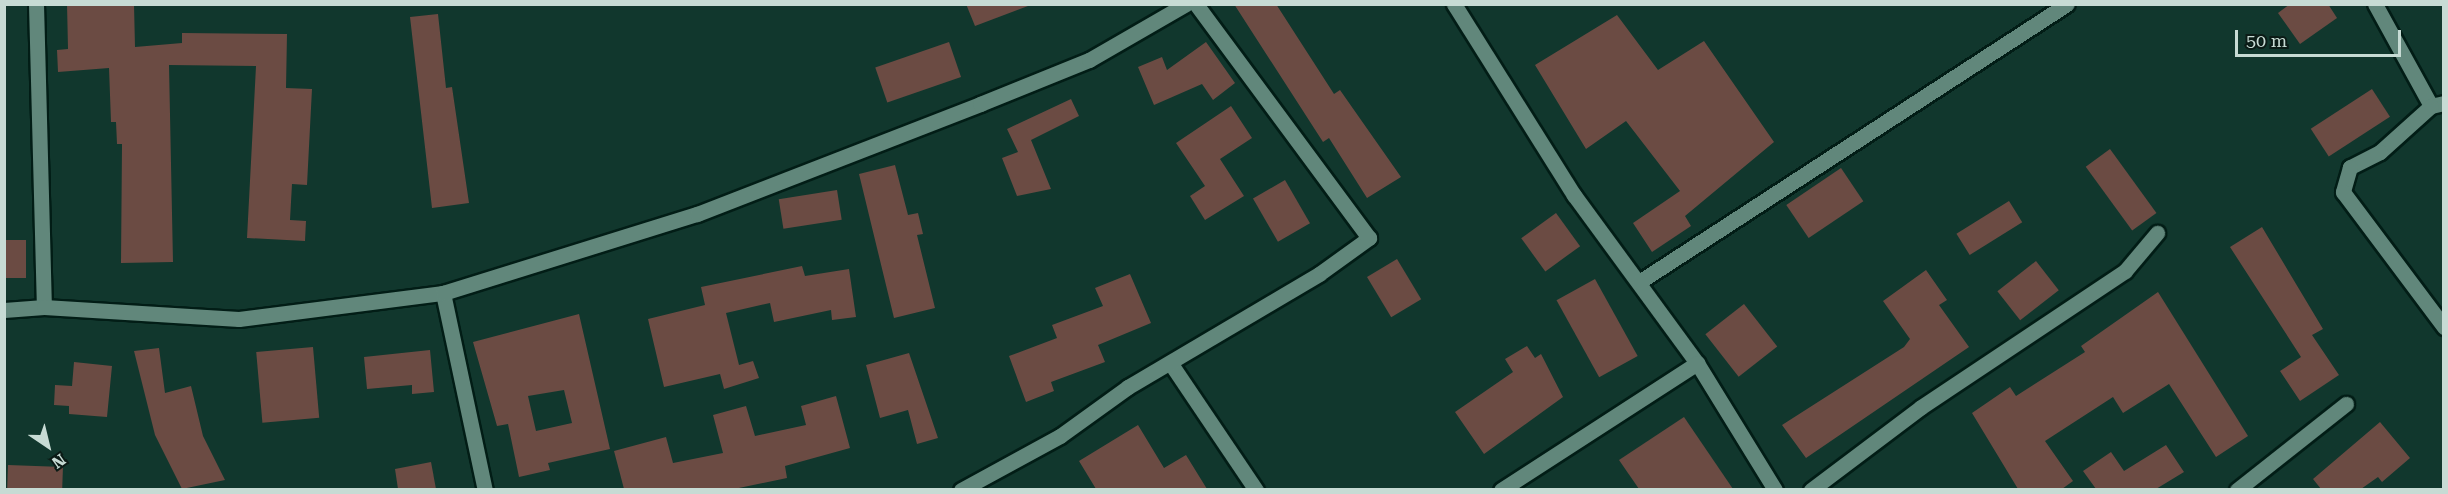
<!DOCTYPE html>
<style>
body{margin:0}
#map{position:relative;width:2448px;height:494px;overflow:hidden;background:#11372d;font-family:"Roboto Serif",serif}
div>[style]{position:absolute}
.building>*{inset:0;background:#6b4b43;transform-origin:0 0}
.roads{filter:drop-shadow(2px 0 #021d16) drop-shadow(-2px 0 #021d16) drop-shadow(0 2px #021d16) drop-shadow(0 -2px #021d16)}
.street>*{height:15px;margin:-7.5px;padding:0 7.5px;transform-origin:7.5px;border-radius:7.5px;background:#61877b}
span{translate:-50% -50%;white-space:nowrap;text-align:center;line-height:1.15;-webkit-text-stroke:4.5px #0b1b16;paint-order:stroke}
.frame{position:absolute;inset:0;border:6px solid #c7dbd4;pointer-events:none}
.north{position:absolute;left:18px;top:416px;width:60px;height:60px;-webkit-text-stroke:4px #0b1b16;paint-order:stroke;rotate:145deg;font-size:16px;font-weight:700;line-height:24px;text-align:center;color:#c7dbd4}
.north::after{content:'';display:block;margin:auto;width:21px;height:27px;background:#c7dbd4;clip-path:polygon(50% 0,100% 100%,50% 72%,0 100%)}
.scale{position:absolute;left:2235px;top:30px;width:166px;height:27px;box-sizing:border-box;border:3px solid #c7dbd4;border-top:0;padding-left:8px;font-size:18px;line-height:21px;white-space:nowrap;color:#c7dbd4;-webkit-text-stroke:4px #0b1b16;paint-order:stroke}
</style>
<div id="map">
<div class="building">
<div style="clip-path:polygon(67px 4px,134px 4px,135px 47px,182px 43px,182px 33px,287px 34px,286px 88px,312px 89px,307px 185px,292px 184px,290px 220px,306px 221px,305px 241px,247px 238px,256px 66px,169px 65px,173px 262px,121px 263px,122px 144px,117px 144px,116px 122px,111px 122px,109px 68px,58px 72px,57px 50px,68px 49px)"></div>
<div style="clip-path:polygon(966px 4px,1028px 4px,1028px 6px,975px 26px)"></div>
<div style="clip-path:polygon(1234px 4px,1276px 4px,1334px 94px,1340px 90px,1401px 177px,1367px 198px,1329px 138px,1323px 142px)"></div>
<div style="clip-path:polygon(2290px 4px,2328px 4px,2337px 18px,2300px 44px,2278px 13px)"></div>
<div style="clip-path:polygon(438px 14px,446px 88px,452px 87px,469px 203px,432px 208px,410px 17px)"></div>
<div style="clip-path:polygon(1617px 15px,1658px 70px,1704px 41px,1774px 142px,1685px 216px,1691px 226px,1652px 252px,1633px 223px,1680px 191px,1626px 121px,1586px 149px,1535px 65px)"></div>
<div style="left:949px;top:42px;width:37px;height:78px;rotate:71deg"></div>
<div style="clip-path:polygon(1206px 42px,1235px 83px,1213px 100px,1202px 84px,1154px 105px,1138px 67px,1162px 57px,1167px 70px)"></div>
<div style="left:2372px;top:89px;width:33px;height:73px;rotate:57deg"></div>
<div style="clip-path:polygon(1071px 99px,1079px 116px,1031px 140px,1051px 189px,1017px 196px,1002px 158px,1018px 152px,1007px 129px)"></div>
<div style="clip-path:polygon(1231px 106px,1252px 138px,1220px 159px,1244px 196px,1205px 220px,1190px 196px,1205px 186px,1176px 143px)"></div>
<div style="left:2110px;top:149px;width:79px;height:30px;rotate:54deg"></div>
<div style="clip-path:polygon(895px 165px,908px 215px,918px 213px,923px 234px,917px 235px,935px 308px,894px 318px,859px 174px)"></div>
<div style="left:1841px;top:168px;width:40px;height:66px;rotate:56deg"></div>
<div style="left:1285px;top:180px;width:50px;height:37px;rotate:60deg"></div>
<div style="left:837px;top:190px;width:30px;height:59px;rotate:81deg"></div>
<div style="left:2009px;top:201px;width:25px;height:62px;rotate:58deg"></div>
<div style="left:1556px;top:213px;width:41px;height:43px;rotate:54deg"></div>
<div style="clip-path:polygon(2262px 227px,2323px 329px,2312px 335px,2339px 375px,2300px 401px,2280px 371px,2301px 357px,2230px 247px)"></div>
<div style="left:4px;top:240px;width:22px;height:38px"></div>
<div style="left:1397px;top:259px;width:47px;height:35px;rotate:59deg"></div>
<div style="left:2036px;top:261px;width:37px;height:49px;rotate:52deg"></div>
<div style="clip-path:polygon(802px 266px,805px 276px,849px 269px,856px 317px,832px 320px,831px 310px,774px 322px,770px 303px,726px 313px,739px 365px,753px 361px,759px 378px,724px 389px,720px 374px,664px 387px,648px 319px,705px 305px,701px 287px)"></div>
<div style="clip-path:polygon(1926px 270px,1947px 300px,1939px 305px,1969px 347px,1806px 458px,1782px 425px,1904px 347px,1910px 339px,1883px 301px)"></div>
<div style="clip-path:polygon(1130px 274px,1151px 323px,1098px 345px,1105px 362px,1051px 382px,1054px 391px,1026px 402px,1009px 356px,1057px 338px,1052px 325px,1103px 306px,1095px 288px)"></div>
<div style="left:1595px;top:279px;width:88px;height:44px;rotate:61deg"></div>
<div style="clip-path:polygon(2158px 292px,2248px 436px,2216px 457px,2169px 384px,2123px 413px,2113px 397px,2045px 441px,2073px 481px,2062px 489px,2018px 489px,1972px 413px,2010px 387px,2016px 396px,2085px 352px,2081px 346px)"></div>
<div style="left:1744px;top:304px;width:54px;height:49px;rotate:52deg"></div>
<div style="clip-path:polygon(evenodd,579px 314px,610px 449px,548px 463px,550px 470px,519px 477px,508px 424px,497px 426px,473px 342px,579px 314px,564px 390px,572px 423px,536px 431px,528px 396px,564px 390px)"></div>
<div style="clip-path:polygon(1527px 346px,1535px 358px,1541px 354px,1563px 397px,1484px 454px,1455px 412px,1513px 372px,1505px 359px)"></div>
<div style="left:313px;top:347px;width:71px;height:57px;rotate:85deg"></div>
<div style="clip-path:polygon(159px 348px,165px 393px,191px 386px,203px 436px,225px 480px,182px 489px,155px 435px,134px 351px)"></div>
<div style="clip-path:polygon(430px 350px,434px 392px,412px 394px,412px 385px,367px 389px,364px 357px)"></div>
<div style="clip-path:polygon(909px 353px,938px 438px,917px 444px,908px 410px,880px 418px,866px 365px)"></div>
<div style="clip-path:polygon(74px 362px,112px 366px,107px 417px,69px 414px,69px 406px,54px 405px,55px 385px,72px 386px)"></div>
<div style="clip-path:polygon(836px 396px,850px 448px,785px 466px,787px 478px,734px 489px,624px 489px,614px 451px,666px 437px,673px 463px,723px 453px,713px 415px,746px 406px,755px 436px,806px 425px,801px 406px)"></div>
<div style="clip-path:polygon(1684px 417px,1733px 489px,1639px 489px,1619px 460px)"></div>
<div style="clip-path:polygon(2380px 422px,2410px 458px,2382px 482px,2378px 477px,2361px 489px,2321px 489px,2313px 479px)"></div>
<div style="clip-path:polygon(1138px 425px,1164px 468px,1186px 455px,1207px 489px,1096px 489px,1079px 461px)"></div>
<div style="clip-path:polygon(2166px 445px,2184px 472px,2156px 489px,2096px 489px,2083px 471px,2111px 452px,2124px 471px)"></div>
<div style="clip-path:polygon(431px 462px,436px 489px,398px 489px,395px 469px)"></div>
<div style="left:8px;top:465px;width:55px;height:24px;rotate:2deg"></div>
</div>
<div class="roads">
<div class="street">
<div style="left:36px;top:4px;width:303px;rotate:88.5deg"></div>
<div style="left:1454px;top:4px;width:226px;rotate:57.9deg"></div>
<div style="left:1574px;top:195px;width:208px;rotate:53.8deg"></div>
<div style="left:1697px;top:363px;width:149px;rotate:58.4deg"></div>
<div style="left:2375px;top:4px;width:116px;rotate:61.2deg"></div>
<div style="left:2444px;top:103px;width:13px;rotate:167deg"></div>
<div style="left:2431px;top:106px;width:69px;rotate:138deg"></div>
<div style="left:2380px;top:152px;width:34px;rotate:153deg"></div>
<div style="left:2350px;top:167px;width:26px;rotate:106deg"></div>
<div style="left:2343px;top:192px;width:169px;rotate:53.2deg"></div>
<div style="left:1639px;top:282px;width:510px;rotate:-33.01deg"></div>
<div style="left:443px;top:293px;width:201px;rotate:78deg"></div>
<div style="left:4px;top:310px;width:40px;rotate:-4.3deg"></div>
<div style="left:44px;top:307px;width:195px;rotate:3.5deg"></div>
<div style="left:239px;top:319px;width:206px;rotate:-7.3deg"></div>
<div style="left:443px;top:293px;width:266px;rotate:-17.3deg"></div>
<div style="left:697px;top:214px;width:304px;rotate:-21.2deg"></div>
<div style="left:980px;top:104px;width:118px;rotate:-22deg"></div>
<div style="left:1089px;top:60px;width:112px;rotate:-30deg"></div>
<div style="left:1171px;top:364px;width:152px;rotate:56deg"></div>
<div style="left:961px;top:490px;width:113px;rotate:-28.6deg"></div>
<div style="left:1060px;top:436px;width:84px;rotate:-35.8deg"></div>
<div style="left:1128px;top:387px;width:222px;rotate:-30.6deg"></div>
<div style="left:1319px;top:274px;width:62px;rotate:-35.8deg"></div>
<div style="left:1369px;top:238px;width:291px;rotate:-126.5deg"></div>
<div style="left:1501px;top:490px;width:234px;rotate:-32.9deg"></div>
<div style="left:1811px;top:490px;width:138px;rotate:-37deg"></div>
<div style="left:1921px;top:407px;width:245px;rotate:-33.7deg"></div>
<div style="left:2125px;top:271px;width:50px;rotate:-49.9deg"></div>
<div style="left:2237px;top:490px;width:139px;rotate:-38.3deg"></div>
</div>
</div>
<div class="frame"></div>
<div class="north">N</div>
<div class="scale">50 m</div>
</div>
